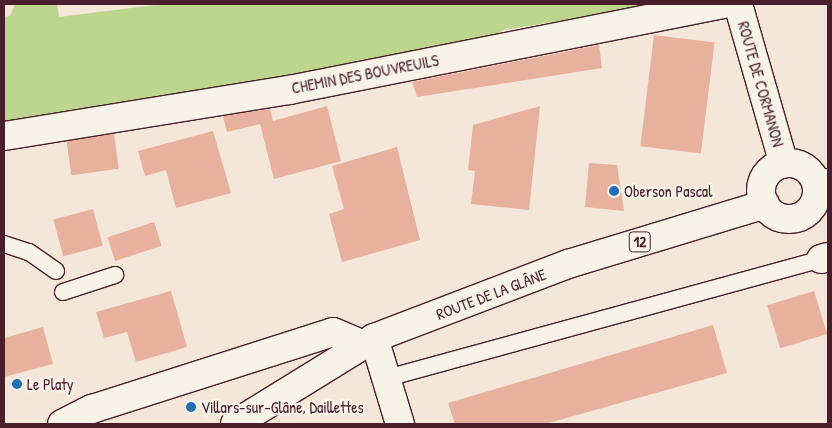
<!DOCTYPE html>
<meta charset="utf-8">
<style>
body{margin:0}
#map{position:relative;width:832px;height:428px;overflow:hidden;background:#f4e6d9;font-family:"Patrick Hand",sans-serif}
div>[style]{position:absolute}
.green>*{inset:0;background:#bcd68d}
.building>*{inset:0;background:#e8b19e;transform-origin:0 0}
.roads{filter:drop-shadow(1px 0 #4a1f2b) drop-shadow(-1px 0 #4a1f2b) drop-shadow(0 1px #4a1f2b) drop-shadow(0 -1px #4a1f2b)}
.service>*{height:16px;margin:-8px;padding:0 8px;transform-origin:8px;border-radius:8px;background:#f7f3e8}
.minor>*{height:28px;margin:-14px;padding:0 14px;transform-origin:14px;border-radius:14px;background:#f7f3e8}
.secondary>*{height:28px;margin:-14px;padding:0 14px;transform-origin:14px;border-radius:14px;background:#f7f3e8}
.primary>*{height:28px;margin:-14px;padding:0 14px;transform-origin:14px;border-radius:14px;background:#f7f3e8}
.primary>.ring{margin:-14px;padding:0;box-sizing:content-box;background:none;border:28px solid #f7f3e8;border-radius:50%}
.dots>*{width:14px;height:14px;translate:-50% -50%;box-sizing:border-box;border:2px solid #f7f3e8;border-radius:50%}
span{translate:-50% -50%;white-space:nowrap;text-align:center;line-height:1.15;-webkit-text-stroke:5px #f7f3e8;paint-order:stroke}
.shield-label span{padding:1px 4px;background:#f7f3e8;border:1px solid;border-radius:4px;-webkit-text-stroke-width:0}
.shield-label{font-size:15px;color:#4a1f2b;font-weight:700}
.street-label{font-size:16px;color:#4a1f2b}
.poi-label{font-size:16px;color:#4a1f2b}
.left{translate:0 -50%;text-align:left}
.frame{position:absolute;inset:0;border:5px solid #4a1f2b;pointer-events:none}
</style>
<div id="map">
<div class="green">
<div style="clip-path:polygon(15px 4px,57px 4px,59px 17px,163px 4px,664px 4px,503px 30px,495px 36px,4px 132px,4px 17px,10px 16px)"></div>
</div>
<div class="building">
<div style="left:654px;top:35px;width:61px;height:112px;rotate:7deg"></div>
<div style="clip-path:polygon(599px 45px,602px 68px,417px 97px,412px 82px)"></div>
<div style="clip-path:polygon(327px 106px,341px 161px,274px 179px,260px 124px,227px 132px,223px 116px,270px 109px,273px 121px)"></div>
<div style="clip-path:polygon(540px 106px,529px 210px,471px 204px,475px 171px,468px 170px,473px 125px)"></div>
<div style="clip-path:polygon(213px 131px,231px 193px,176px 208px,166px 170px,145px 176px,138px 151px)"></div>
<div style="left:114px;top:134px;width:35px;height:48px;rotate:82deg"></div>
<div style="clip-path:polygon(397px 147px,420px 240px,342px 262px,329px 214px,344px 209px,332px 166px)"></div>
<div style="clip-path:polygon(589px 163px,617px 165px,624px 211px,585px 207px)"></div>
<div style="left:93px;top:209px;width:38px;height:41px;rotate:75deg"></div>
<div style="left:154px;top:222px;width:25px;height:49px;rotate:72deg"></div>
<div style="clip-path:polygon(171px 291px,187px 347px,136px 362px,127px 332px,104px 338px,96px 312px)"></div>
<div style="left:814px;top:291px;width:45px;height:49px;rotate:73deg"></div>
<div style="clip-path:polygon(713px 325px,727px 373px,545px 424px,455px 424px,448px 403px)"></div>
<div style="clip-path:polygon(43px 327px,53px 364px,4px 377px,4px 338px)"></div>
</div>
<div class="roads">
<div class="service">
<div style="left:4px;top:244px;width:26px;rotate:18deg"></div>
<div style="left:29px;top:252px;width:33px;rotate:35deg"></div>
<div style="left:63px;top:292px;width:55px;rotate:-18.1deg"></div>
<div style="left:387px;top:378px;width:450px;rotate:-15.3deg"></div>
</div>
<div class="minor">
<div style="left:4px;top:136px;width:289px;rotate:-9.2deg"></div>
<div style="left:289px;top:90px;width:443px;rotate:-11.2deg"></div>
<div style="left:821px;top:259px;width:7px;rotate:-16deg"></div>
<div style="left:374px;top:338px;width:90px;rotate:73.2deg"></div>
<div style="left:62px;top:424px;width:34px;rotate:-27deg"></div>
<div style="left:92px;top:409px;width:253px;rotate:-17.7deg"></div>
<div style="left:333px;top:332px;width:30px;rotate:23deg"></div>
</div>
<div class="secondary">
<div style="left:817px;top:185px;width:11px;rotate:-10deg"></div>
</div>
<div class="primary">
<div style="left:738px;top:4px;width:166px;rotate:74deg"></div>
<div class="ring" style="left:761px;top:163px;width:28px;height:28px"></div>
<div style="left:235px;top:424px;width:163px;rotate:-31.7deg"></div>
<div style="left:374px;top:338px;width:208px;rotate:-20.9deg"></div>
<div style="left:568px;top:264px;width:206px;rotate:-16.9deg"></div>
</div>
</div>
<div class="dots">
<div style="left:614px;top:191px;background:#1f6fb2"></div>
<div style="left:17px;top:384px;background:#1f6fb2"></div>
<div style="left:191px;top:407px;background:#1f6fb2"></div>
</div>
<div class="shield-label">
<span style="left:640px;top:242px">12</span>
</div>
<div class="street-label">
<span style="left:365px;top:74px;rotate:-11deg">CHEMIN DES BOUVREUILS</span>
<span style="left:761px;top:84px;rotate:74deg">ROUTE DE CORMANON</span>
<span style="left:491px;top:294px;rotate:-21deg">ROUTE DE LA GLÂNE</span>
</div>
<div class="poi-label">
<span class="left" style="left:624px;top:191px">Oberson Pascal</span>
<span class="left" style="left:27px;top:384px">Le Platy</span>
<span class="left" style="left:201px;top:407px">Villars-sur-Glâne, Daillettes</span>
</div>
<div class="frame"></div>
</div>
